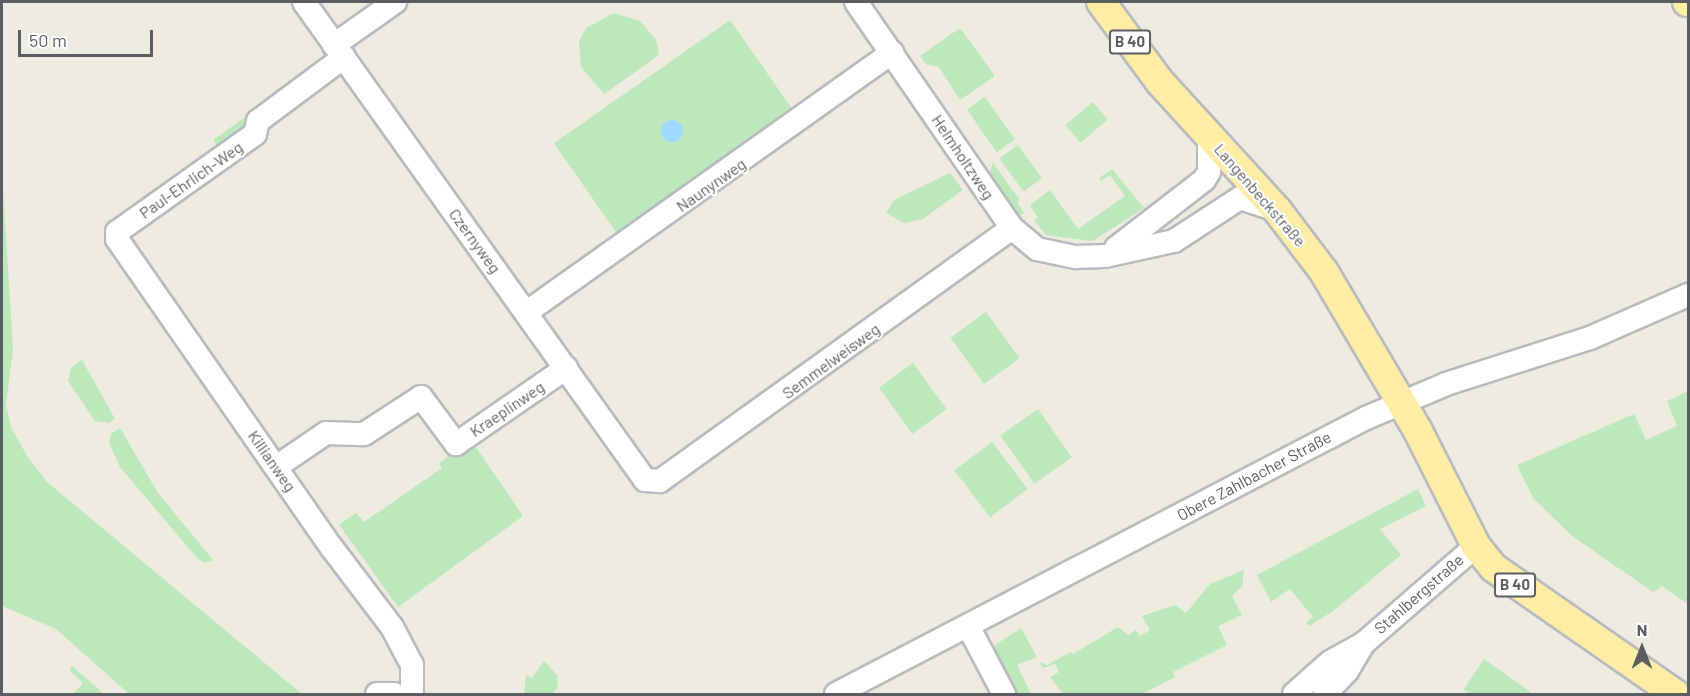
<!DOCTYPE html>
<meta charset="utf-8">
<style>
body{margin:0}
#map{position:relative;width:1690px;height:696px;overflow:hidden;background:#eeebe1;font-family:Barlow,sans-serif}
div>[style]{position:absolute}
.green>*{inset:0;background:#bde8bb;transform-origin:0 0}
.water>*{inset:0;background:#a0d9ff}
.round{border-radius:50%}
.roads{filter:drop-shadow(2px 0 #b7babf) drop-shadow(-2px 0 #b7babf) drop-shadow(0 2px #b7babf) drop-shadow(0 -2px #b7babf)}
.minor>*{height:22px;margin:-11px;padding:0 11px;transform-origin:11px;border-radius:11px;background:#fff}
.major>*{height:28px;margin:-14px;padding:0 14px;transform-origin:14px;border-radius:14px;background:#ffeda5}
span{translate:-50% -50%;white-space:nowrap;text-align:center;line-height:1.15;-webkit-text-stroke:4.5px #fff;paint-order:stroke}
.shield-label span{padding:2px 4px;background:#fff;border:2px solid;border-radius:4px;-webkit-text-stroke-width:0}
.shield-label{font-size:15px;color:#5a5e63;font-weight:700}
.street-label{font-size:16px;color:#5a5e63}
.frame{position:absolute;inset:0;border:3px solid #5a5e63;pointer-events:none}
.north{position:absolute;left:1612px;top:618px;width:60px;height:60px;-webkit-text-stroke:4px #fff;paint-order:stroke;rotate:0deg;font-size:16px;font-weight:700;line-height:24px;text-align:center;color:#5a5e63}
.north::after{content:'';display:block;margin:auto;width:21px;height:27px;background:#5a5e63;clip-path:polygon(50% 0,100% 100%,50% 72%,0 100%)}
.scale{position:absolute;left:18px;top:30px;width:135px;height:27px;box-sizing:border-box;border:3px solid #5a5e63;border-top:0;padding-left:8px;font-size:18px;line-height:21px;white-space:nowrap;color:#5a5e63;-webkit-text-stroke:4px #fff;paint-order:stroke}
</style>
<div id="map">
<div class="green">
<div style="clip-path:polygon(614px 13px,640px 21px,656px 40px,659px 55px,604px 94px,581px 67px,579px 42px,586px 28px)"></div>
<div style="left:730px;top:20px;width:115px;height:215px;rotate:55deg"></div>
<div style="clip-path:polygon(960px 28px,995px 76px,960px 100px,939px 67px,926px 64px,920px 56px)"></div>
<div style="left:985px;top:97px;width:52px;height:22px;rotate:55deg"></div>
<div style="left:1093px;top:102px;width:23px;height:36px;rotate:50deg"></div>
<div style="clip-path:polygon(252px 112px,246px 131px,223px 153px,213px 140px)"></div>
<div style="left:1018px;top:145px;width:41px;height:23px;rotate:54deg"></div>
<div style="clip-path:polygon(993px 163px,1020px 200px,1017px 202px,1024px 213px,1020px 215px,988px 176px)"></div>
<div style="clip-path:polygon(1112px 169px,1144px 208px,1093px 241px,1046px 235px,1034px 220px,1038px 218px,1030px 205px,1050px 190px,1078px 229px,1125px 196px,1110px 175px,1101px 181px,1099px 178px)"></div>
<div style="clip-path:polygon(2px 172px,13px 350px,6px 405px,11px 427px,27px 456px,47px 482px,302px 694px,129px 694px,56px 629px,2px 606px)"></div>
<div style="clip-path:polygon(950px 173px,963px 190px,923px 219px,904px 223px,886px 213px,894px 200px)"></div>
<div style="left:986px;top:312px;width:57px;height:44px;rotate:54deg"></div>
<div style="clip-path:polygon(82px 360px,115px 419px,109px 423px,95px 421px,68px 381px,71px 368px)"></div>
<div style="left:913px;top:363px;width:57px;height:42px;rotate:54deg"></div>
<div style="clip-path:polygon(1688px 391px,1688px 604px,1662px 586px,1653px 592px,1572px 536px,1533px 498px,1517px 465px,1634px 414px,1646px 440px,1677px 426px,1667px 401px)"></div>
<div style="left:1038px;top:409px;width:59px;height:46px;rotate:55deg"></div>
<div style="clip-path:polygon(120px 428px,158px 493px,213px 560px,205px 563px,197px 558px,120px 467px,109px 443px,111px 434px)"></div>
<div style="clip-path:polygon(471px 440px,523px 516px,398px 607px,339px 525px,356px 513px,364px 522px,442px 468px,439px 463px)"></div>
<div style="left:992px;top:442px;width:59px;height:47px;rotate:53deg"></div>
<div style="clip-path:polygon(1418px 489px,1426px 506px,1380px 529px,1401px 555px,1333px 611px,1309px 626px,1306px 622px,1313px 617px,1290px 589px,1271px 602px,1257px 575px)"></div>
<div style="clip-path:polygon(1244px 570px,1242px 586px,1232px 596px,1242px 615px,1218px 626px,1227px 645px,1173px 672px,1175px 677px,1142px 694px,1063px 694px,1050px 677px,1059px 672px,1055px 664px,1043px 668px,1039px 662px,1047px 665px,1071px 652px,1073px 654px,1118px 627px,1128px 635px,1136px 630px,1140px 636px,1150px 630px,1142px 616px,1175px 605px,1186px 613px,1210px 584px)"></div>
<div style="clip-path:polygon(1021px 628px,1037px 657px,1017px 665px,1031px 694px,1017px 694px,992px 647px)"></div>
<div style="clip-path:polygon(1484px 659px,1533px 694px,1469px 694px,1464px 689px)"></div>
<div style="clip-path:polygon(544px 661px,557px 675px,558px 686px,553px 694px,524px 694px,526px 675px,532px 678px)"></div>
<div style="clip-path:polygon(72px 666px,104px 694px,73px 694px,83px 683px,69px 670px)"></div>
</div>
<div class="water">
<div class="round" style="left:661px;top:120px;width:22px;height:22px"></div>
</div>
<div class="roads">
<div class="minor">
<div style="left:304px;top:2px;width:587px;rotate:54.5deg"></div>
<div style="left:645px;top:480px;width:15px;rotate:4deg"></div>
<div style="left:660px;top:481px;width:433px;rotate:-35.7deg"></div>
<div style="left:856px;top:2px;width:275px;rotate:55.4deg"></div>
<div style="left:1012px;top:228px;width:33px;rotate:40deg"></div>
<div style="left:1037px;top:249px;width:40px;rotate:12deg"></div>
<div style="left:1076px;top:257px;width:29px;rotate:-2deg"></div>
<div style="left:1105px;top:256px;width:71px;rotate:-12.3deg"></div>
<div style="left:1174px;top:241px;width:79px;rotate:-33.1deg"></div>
<div style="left:1240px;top:198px;width:38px;rotate:18deg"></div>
<div style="left:334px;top:45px;width:75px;rotate:-35.2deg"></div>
<div style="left:344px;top:57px;width:107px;rotate:143.3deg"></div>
<div style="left:258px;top:121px;width:13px;rotate:103deg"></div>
<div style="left:255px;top:134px;width:169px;rotate:144.6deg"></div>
<div style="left:117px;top:232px;width:7px;rotate:90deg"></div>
<div style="left:117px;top:239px;width:376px;rotate:55.2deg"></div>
<div style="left:332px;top:548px;width:99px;rotate:52.8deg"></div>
<div style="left:392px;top:627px;width:43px;rotate:62.2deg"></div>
<div style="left:412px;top:665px;width:29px;rotate:90deg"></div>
<div style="left:1116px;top:248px;width:111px;rotate:-37.7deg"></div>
<div style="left:1204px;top:180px;width:9px;rotate:-58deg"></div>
<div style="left:1209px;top:172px;width:37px;rotate:-90deg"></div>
<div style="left:527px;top:312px;width:448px;rotate:-35.4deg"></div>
<div style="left:276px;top:467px;width:60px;rotate:-34.2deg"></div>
<div style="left:326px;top:433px;width:38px;rotate:2deg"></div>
<div style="left:364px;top:434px;width:68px;rotate:-33deg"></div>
<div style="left:421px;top:397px;width:59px;rotate:53.3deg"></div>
<div style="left:456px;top:444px;width:134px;rotate:-34.6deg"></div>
<div style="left:968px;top:626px;width:77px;rotate:62.1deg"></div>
<div style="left:377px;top:694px;width:17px"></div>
<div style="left:836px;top:694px;width:598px;rotate:-27.51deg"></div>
<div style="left:1366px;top:418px;width:87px;rotate:-23deg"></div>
<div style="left:1446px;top:384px;width:151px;rotate:-17.7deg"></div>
<div style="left:1590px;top:338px;width:107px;rotate:-23.7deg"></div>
<div style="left:1294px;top:694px;width:48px;rotate:-41.6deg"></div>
<div style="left:1330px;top:662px;width:39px;rotate:-29deg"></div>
<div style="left:1364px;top:643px;width:148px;rotate:-40.9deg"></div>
<div style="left:1325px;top:694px;width:32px;rotate:-46deg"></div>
<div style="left:1347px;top:671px;width:31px;rotate:-59deg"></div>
</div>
<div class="major">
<div style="left:1101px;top:2px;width:99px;rotate:53.6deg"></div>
<div style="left:1160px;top:82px;width:173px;rotate:47.6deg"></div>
<div style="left:1277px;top:210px;width:78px;rotate:52.8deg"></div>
<div style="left:1324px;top:272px;width:185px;rotate:59.4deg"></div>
<div style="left:1418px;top:431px;width:129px;rotate:63.2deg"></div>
<div style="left:1476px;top:546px;width:28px;rotate:51deg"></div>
<div style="left:1494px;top:568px;width:221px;rotate:34.8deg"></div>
<div style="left:1687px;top:2px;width:1px"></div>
</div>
</div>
<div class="shield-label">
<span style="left:1130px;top:42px">B 40</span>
<span style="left:1515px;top:585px">B 40</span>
</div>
<div class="street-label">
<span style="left:963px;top:157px;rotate:56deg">Helmholtzweg</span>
<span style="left:191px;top:180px;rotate:-35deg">Paul-Ehrlich-Weg</span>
<span style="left:711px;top:185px;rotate:-35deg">Naunynweg</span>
<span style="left:1260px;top:195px;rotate:49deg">Langenbeckstraße</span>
<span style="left:475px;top:241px;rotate:54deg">Czernyweg</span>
<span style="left:831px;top:361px;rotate:-36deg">Semmelweisweg</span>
<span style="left:507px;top:409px;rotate:-34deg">Kraeplinweg</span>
<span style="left:272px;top:461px;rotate:55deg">Killianweg</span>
<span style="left:1254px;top:476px;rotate:-28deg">Obere Zahlbacher Straße</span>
<span style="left:1419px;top:594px;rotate:-41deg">Stahlbergstraße</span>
</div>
<div class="frame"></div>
<div class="north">N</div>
<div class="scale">50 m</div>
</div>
